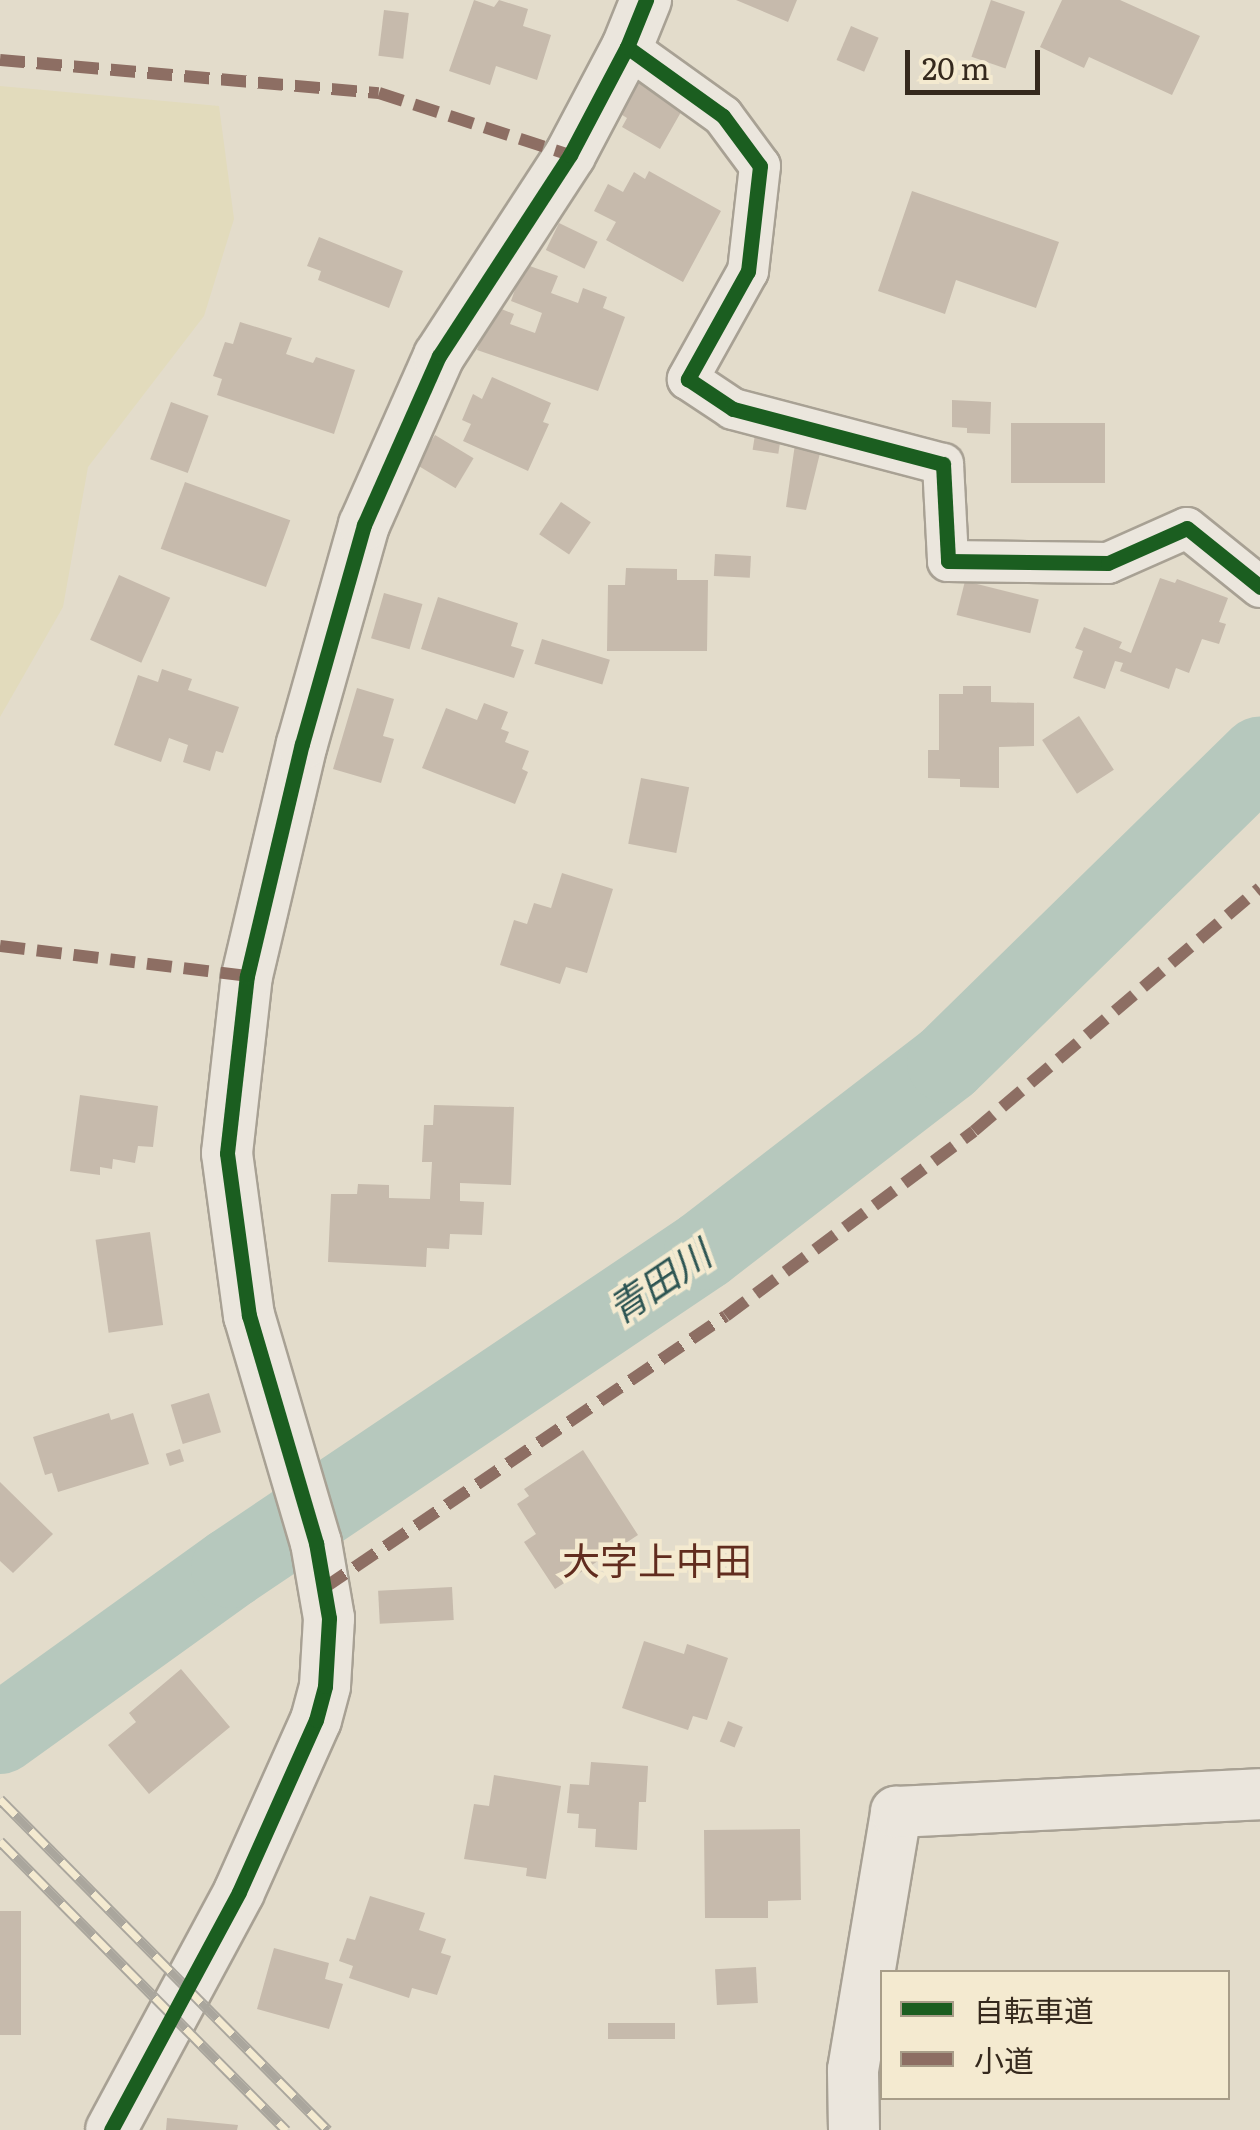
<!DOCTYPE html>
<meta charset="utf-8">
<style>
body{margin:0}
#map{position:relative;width:1260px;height:2130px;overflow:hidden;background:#e3dccb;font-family:Literata,"Noto Sans JP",serif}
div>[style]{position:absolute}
.farmland>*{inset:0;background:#e2dbbc}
.river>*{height:80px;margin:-40px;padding:0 40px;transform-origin:40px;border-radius:40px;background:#b6c8bd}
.building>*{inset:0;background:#c6baac;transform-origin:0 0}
.roads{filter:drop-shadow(2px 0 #a8a194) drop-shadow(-2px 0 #a8a194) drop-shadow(0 2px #a8a194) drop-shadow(0 -2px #a8a194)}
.minor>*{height:40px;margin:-20px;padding:0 20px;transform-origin:20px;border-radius:20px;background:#ebe6dd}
.tertiary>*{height:50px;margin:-25px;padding:0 25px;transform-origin:25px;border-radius:25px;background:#ebe6dd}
.rail>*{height:11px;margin-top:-5.5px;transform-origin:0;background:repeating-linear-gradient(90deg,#f4ead0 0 22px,#aaa69d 0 44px);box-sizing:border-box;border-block:2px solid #aaa69d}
.quiet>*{height:12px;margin-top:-6px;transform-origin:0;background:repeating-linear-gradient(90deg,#8d6e63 0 25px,transparent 0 37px)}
.cycleway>*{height:15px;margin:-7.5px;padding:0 7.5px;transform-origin:7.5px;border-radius:7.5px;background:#1b5e20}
span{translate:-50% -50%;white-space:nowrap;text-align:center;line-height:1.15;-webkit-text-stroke:9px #f4ead0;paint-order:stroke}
.water-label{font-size:38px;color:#2d5553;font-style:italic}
.neighbourhood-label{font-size:38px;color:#612c1e}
.legend{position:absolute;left:880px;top:1970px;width:350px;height:130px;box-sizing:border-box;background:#f4ead0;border:2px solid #a89d88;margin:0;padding:12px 18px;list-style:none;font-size:30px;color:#35291d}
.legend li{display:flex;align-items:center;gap:20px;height:50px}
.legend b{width:50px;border:2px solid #a89d88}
.scale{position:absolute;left:905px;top:50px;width:135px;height:45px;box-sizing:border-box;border:5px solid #35291d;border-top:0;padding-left:12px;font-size:30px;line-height:35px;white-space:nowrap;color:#35291d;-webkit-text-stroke:8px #f4ead0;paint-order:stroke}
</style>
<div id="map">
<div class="farmland">
<div style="clip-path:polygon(0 86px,219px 106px,234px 219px,204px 316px,88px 467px,63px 607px,0 717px)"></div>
</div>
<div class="river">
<div style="left:0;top:1734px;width:284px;rotate:-35.7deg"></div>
<div style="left:231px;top:1568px;width:570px;rotate:-33.91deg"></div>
<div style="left:704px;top:1250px;width:307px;rotate:-37.6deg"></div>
<div style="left:947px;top:1063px;width:438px;rotate:-44.4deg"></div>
</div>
<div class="building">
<div style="clip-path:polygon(474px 0,494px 7px,499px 0,528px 9px,523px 26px,551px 35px,537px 80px,496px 66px,490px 85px,449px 71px)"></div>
<div style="clip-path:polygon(736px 0,797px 0,788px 22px)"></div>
<div style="left:991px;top:0;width:36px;height:60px;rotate:19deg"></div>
<div style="clip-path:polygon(1062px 0,1120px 0,1200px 36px,1172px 95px,1089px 57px,1084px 68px,1040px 47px)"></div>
<div style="left:384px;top:10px;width:25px;height:46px;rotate:7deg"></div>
<div style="left:851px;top:26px;width:30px;height:37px;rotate:23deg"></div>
<div style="clip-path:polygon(643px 73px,689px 98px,660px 149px,622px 127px,627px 118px,619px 113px)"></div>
<div style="clip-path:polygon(649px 171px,721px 211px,683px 282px,606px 240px,616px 222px,594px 211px,608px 184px,623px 192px,634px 172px,645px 179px)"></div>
<div style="clip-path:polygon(912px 191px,1059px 242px,1036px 308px,956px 280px,945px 314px,878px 291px)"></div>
<div style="left:559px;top:223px;width:43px;height:30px;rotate:26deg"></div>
<div style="clip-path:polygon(319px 237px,403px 271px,389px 308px,318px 280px,321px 271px,307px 266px)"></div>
<div style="clip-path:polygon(524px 264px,558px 276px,551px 293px,578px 303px,583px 288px,607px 297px,603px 308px,625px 317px,598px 391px,477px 350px,494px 306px,514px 314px,510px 324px,535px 333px,542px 313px,511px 301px)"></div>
<div style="clip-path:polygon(240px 322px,292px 338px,286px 354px,313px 363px,316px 357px,355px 370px,334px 434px,217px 395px,222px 379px,213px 376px,225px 342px,233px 344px)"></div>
<div style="clip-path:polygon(492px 377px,551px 403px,543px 422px,549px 424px,528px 471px,463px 441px,471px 424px,462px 420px,473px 394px,482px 399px)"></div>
<div style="clip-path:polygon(952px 400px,991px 402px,990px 434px,967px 433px,967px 428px,952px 427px)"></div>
<div style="left:171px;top:402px;width:40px;height:61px;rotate:20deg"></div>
<div style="left:757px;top:422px;width:26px;height:28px;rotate:9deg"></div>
<div style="left:1011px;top:423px;width:94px;height:60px"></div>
<div style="left:435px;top:435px;width:45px;height:35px;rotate:31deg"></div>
<div style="clip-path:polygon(796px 437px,823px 441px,806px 510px,786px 507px)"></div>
<div style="left:185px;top:482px;width:112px;height:71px;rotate:20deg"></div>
<div style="left:561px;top:502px;width:36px;height:39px;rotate:34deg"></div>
<div style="left:715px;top:554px;width:36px;height:22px;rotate:3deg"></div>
<div style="clip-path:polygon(626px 568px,677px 569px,677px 580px,708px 580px,707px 651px,607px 651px,608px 585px,625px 585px)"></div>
<div style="left:119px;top:575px;width:56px;height:71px;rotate:24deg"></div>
<div style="clip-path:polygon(1160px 578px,1175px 583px,1177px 579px,1228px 598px,1219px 622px,1226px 624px,1219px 644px,1202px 639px,1189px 673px,1176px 668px,1169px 689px,1120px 671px,1123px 663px,1115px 661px,1105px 689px,1073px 678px,1083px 651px,1075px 648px,1084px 627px,1122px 642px,1119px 648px,1131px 653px)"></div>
<div style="left:965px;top:581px;width:76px;height:35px;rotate:14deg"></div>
<div style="left:384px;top:593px;width:40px;height:47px;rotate:16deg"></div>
<div style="clip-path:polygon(438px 597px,518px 623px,511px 646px,524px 650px,514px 678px,421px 649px)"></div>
<div style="left:542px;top:639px;width:71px;height:26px;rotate:17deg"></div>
<div style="clip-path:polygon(162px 669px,192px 679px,188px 690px,239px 707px,223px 753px,216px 751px,210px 771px,183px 762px,188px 745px,169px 738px,161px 762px,114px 745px,138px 675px,158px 682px)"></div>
<div style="clip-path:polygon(963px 686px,991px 686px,991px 702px,1034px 703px,1034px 746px,999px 747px,999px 788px,960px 787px,960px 779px,928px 778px,928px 750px,939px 750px,939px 694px,963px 694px)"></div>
<div style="clip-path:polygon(357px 688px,394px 699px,383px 736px,394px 739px,381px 783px,333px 769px)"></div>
<div style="clip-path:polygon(484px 703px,508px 712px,501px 729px,509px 732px,505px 742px,529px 751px,522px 769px,528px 772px,515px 804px,422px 768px,446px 708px,477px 720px)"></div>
<div style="left:1079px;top:716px;width:64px;height:44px;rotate:57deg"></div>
<div style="left:641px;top:778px;width:49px;height:67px;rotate:11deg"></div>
<div style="clip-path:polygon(562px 873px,613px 889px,587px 973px,566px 967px,560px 984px,500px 965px,514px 920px,527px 924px,534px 903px,551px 908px)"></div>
<div style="clip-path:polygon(80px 1095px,158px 1106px,153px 1147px,138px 1146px,135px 1163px,113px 1159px,112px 1169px,100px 1167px,100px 1175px,70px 1171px)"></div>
<div style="clip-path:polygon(434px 1105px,514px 1107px,511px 1185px,460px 1183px,460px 1201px,484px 1202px,482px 1235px,450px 1234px,449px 1249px,427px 1248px,426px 1267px,328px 1262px,331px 1194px,357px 1194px,358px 1184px,389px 1185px,389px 1198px,430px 1199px,432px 1162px,422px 1162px,424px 1125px,433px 1125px)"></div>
<div style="left:150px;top:1232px;width:94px;height:55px;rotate:82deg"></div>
<div style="left:209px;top:1393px;width:41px;height:40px;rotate:73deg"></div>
<div style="clip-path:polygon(109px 1413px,111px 1420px,133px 1413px,149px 1464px,58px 1492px,52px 1473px,45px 1475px,33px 1437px)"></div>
<div style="left:180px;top:1449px;width:13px;height:15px;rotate:72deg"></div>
<div style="clip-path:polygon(583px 1450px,638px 1535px,555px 1589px,524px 1542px,536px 1534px,517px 1504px,529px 1496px,524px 1489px)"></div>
<div style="clip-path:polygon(0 1482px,53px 1534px,13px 1573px,0 1561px)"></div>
<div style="left:452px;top:1587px;width:33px;height:74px;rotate:87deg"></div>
<div style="clip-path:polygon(644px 1641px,684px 1654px,687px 1644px,728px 1658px,707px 1720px,693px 1716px,688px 1730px,622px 1708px)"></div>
<div style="clip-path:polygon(181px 1669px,230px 1727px,149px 1794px,108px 1745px,136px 1722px,129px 1713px)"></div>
<div style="left:728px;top:1721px;width:16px;height:22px;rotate:22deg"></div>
<div style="clip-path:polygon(591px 1762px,648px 1766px,646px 1802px,639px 1802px,637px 1850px,595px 1847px,596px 1829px,578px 1828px,579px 1814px,567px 1813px,570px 1784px,589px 1785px)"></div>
<div style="clip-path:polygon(494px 1775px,561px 1786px,546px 1879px,526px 1876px,527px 1868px,464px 1859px,474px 1804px,489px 1806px)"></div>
<div style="clip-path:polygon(800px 1829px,801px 1900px,768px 1901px,768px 1918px,705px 1918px,704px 1830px)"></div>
<div style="clip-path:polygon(370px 1896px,425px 1913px,419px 1930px,446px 1939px,441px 1953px,451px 1956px,437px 1995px,412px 1988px,409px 1998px,349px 1978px,353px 1966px,339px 1961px,347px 1938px,355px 1940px)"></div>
<div style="left:0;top:1911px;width:21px;height:124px"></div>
<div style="clip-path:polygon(274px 1948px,329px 1963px,325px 1979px,343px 1984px,329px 2029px,257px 2009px)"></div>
<div style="left:756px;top:1967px;width:36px;height:41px;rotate:87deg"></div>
<div style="left:675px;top:2023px;width:16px;height:67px;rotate:90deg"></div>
<div style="clip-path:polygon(167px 2118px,238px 2125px,237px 2130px,166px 2130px)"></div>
</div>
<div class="roads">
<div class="minor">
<div style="left:627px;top:47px;width:118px;rotate:35.7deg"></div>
<div style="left:723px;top:116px;width:62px;rotate:53.5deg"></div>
<div style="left:760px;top:166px;width:106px;rotate:96.5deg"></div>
<div style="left:748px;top:271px;width:124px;rotate:119.1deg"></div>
<div style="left:688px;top:379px;width:54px;rotate:33.7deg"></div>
<div style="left:733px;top:409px;width:217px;rotate:14.7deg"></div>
<div style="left:943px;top:464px;width:97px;rotate:87deg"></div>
<div style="left:948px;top:561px;width:160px;rotate:0.7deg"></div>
<div style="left:1108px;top:563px;width:86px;rotate:-23.9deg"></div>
<div style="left:1187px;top:528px;width:94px;rotate:38.9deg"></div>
</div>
<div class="tertiary">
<div style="left:111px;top:2130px;width:270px;rotate:-61.7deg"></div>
<div style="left:239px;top:1892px;width:188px;rotate:-65.9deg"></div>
<div style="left:316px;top:1720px;width:35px;rotate:-75deg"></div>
<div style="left:325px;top:1686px;width:68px;rotate:-86.6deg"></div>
<div style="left:329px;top:1618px;width:76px;rotate:-99.8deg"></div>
<div style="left:316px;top:1543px;width:237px;rotate:-106.4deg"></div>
<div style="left:249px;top:1316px;width:164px;rotate:-97.7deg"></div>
<div style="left:227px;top:1153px;width:178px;rotate:-83.6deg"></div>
<div style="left:247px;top:976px;width:238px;rotate:-76.7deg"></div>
<div style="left:302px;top:744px;width:228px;rotate:-74.2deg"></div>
<div style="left:364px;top:525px;width:185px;rotate:-66.1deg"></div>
<div style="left:439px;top:356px;width:240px;rotate:-56.9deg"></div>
<div style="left:570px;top:155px;width:122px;rotate:-62.2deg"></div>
<div style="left:627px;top:47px;width:51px;rotate:-68deg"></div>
<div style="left:854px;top:2130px;width:60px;rotate:-91deg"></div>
<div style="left:853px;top:2070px;width:262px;rotate:-80.5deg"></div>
<div style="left:896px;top:1812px;width:364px;rotate:-2.8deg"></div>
</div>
</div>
<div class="rail">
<div style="left:0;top:1799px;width:466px;rotate:45.3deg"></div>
<div style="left:0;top:1841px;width:407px;rotate:45.3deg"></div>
</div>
<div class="quiet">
<div style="left:0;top:60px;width:380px;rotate:5deg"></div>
<div style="left:379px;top:93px;width:201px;rotate:18deg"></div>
<div style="left:0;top:946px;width:249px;rotate:6.9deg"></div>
<div style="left:324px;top:1588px;width:485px;rotate:-34.1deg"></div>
<div style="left:726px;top:1316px;width:309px;rotate:-36.7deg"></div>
<div style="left:974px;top:1131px;width:375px;rotate:-40.4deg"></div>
</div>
<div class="cycleway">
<div style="left:627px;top:47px;width:118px;rotate:35.7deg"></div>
<div style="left:723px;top:116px;width:62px;rotate:53.5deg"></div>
<div style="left:760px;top:166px;width:106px;rotate:96.5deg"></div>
<div style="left:748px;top:271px;width:124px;rotate:119.1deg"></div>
<div style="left:688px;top:379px;width:54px;rotate:33.7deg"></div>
<div style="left:733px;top:409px;width:217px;rotate:14.7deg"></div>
<div style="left:943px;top:464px;width:97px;rotate:87deg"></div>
<div style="left:948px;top:561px;width:160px;rotate:0.7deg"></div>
<div style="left:1108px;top:563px;width:86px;rotate:-23.9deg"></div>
<div style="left:1187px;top:528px;width:94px;rotate:38.9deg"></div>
<div style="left:111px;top:2130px;width:270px;rotate:-61.7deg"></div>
<div style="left:239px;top:1892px;width:188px;rotate:-65.9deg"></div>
<div style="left:316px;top:1720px;width:35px;rotate:-75deg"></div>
<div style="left:325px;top:1686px;width:68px;rotate:-86.6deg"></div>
<div style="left:329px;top:1618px;width:76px;rotate:-99.8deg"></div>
<div style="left:316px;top:1543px;width:237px;rotate:-106.4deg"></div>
<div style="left:249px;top:1316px;width:164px;rotate:-97.7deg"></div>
<div style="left:227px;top:1153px;width:178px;rotate:-83.6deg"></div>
<div style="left:247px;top:976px;width:238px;rotate:-76.7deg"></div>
<div style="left:302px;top:744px;width:228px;rotate:-74.2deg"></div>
<div style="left:364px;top:525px;width:185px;rotate:-66.1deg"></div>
<div style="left:439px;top:356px;width:240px;rotate:-56.9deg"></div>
<div style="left:570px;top:155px;width:122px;rotate:-62.2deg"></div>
<div style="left:627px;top:47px;width:51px;rotate:-68deg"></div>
</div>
<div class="water-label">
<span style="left:658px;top:1280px;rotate:-34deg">青田川</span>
</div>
<div class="neighbourhood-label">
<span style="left:657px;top:1559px">大字上中田</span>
</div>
<ul class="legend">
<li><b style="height:12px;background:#1b5e20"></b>自転車道</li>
<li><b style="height:12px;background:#8d6e63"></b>小道</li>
</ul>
<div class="scale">20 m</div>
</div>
